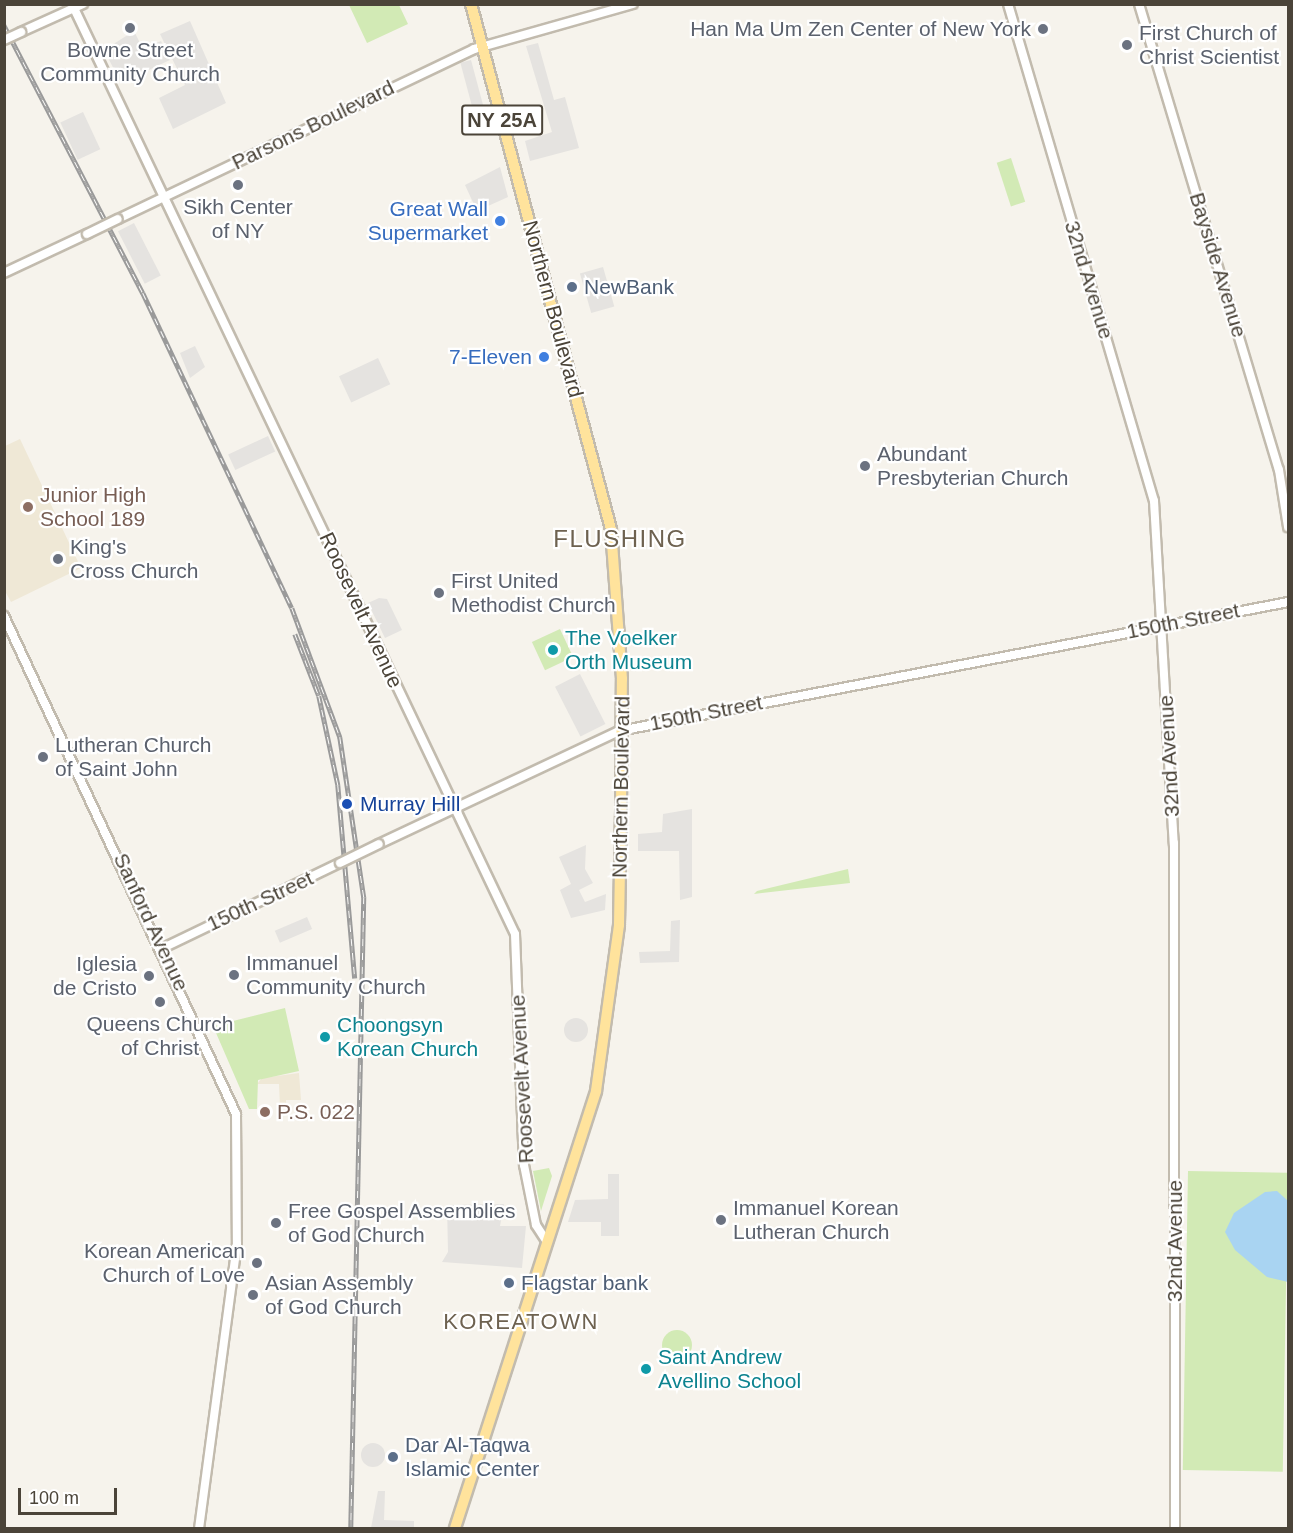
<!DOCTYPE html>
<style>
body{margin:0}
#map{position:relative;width:1293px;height:1533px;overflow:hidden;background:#f6f3ec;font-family:Helvetica,sans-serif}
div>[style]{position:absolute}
.education>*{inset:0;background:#efe8d6}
.green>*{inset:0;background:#d2eab5;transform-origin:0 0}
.round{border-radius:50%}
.parking>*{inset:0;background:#e5e3e0;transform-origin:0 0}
.water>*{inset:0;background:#a9d4f2}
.roads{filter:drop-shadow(2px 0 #c2bbae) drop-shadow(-2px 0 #c2bbae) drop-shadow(0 2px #c2bbae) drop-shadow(0 -2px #c2bbae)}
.tertiary>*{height:8px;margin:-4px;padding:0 4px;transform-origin:4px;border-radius:4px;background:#fff}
.primary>*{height:10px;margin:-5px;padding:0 5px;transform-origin:5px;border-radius:5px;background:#ffe39c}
.rail>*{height:4.5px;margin-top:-2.25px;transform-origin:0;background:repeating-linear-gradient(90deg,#fff 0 7px,#9a9a9a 0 14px);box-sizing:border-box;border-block:2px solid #9a9a9a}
.bridges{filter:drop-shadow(2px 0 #c2bbae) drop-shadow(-2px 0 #c2bbae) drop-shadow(0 2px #c2bbae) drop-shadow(0 -2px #c2bbae)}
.tertiary-bridge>*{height:8px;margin:-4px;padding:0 4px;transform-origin:4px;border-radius:4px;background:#fff}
.dots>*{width:16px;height:16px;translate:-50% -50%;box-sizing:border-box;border:3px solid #fff;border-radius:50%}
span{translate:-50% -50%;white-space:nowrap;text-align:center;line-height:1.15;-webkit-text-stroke:4.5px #fff;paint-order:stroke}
.shield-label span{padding:2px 4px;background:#fff;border:2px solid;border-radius:4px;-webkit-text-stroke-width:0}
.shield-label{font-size:20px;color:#4b4439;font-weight:700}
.worship-label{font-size:21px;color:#5b616d}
.right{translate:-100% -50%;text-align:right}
.left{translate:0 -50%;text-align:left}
.street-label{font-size:21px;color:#4b4439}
.shop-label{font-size:21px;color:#366cbe}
.service-label{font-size:21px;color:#4e5e75}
.education-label{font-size:21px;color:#785e54}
.culture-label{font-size:21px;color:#0d838f}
.transit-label{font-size:21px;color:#164399}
.neighbourhood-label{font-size:22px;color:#6e6250;letter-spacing:1.5px}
.quarter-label{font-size:24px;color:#6e6250;letter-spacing:1.5px}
.frame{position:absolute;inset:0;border:6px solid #4b4439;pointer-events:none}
.scale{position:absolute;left:18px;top:1488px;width:99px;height:27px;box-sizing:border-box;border:3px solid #4b4439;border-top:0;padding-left:8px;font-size:18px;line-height:21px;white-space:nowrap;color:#4b4439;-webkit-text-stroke:4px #fff;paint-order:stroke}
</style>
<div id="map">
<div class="education">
<div style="clip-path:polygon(20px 439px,81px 568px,11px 602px,4px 589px,5px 446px)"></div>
<div style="clip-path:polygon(299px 1073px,301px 1100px,286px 1100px,286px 1107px,280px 1107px,279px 1084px,257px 1084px,262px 1078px)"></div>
</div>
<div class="green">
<div style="clip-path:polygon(349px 5px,399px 5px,408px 24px,367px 43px)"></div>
<div style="left:1011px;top:158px;width:46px;height:15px;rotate:72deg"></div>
<div style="left:560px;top:629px;width:31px;height:31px;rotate:65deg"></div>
<div style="clip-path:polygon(848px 869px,850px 883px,754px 894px,757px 891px)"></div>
<div style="clip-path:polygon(285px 1008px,299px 1071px,258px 1080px,257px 1109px,249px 1109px,213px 1026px)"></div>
<div style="clip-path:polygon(549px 1168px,552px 1176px,541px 1211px,533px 1171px)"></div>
<div style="left:1188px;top:1171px;width:100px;height:299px;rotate:1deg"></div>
<div class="round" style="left:662px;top:1330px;width:30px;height:30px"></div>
</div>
<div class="parking">
<div style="clip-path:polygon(190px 21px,226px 103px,173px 129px,159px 98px,185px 85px,160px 34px)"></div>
<div style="clip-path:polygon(134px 31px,143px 49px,161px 41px,170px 60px,121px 83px,104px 50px)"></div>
<div style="clip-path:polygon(538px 43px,554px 100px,565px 97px,579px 148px,530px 161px,525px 141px,552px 132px,526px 46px)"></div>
<div style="left:471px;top:60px;width:55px;height:11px;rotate:75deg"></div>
<div style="left:83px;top:112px;width:41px;height:25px;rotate:65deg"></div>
<div style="clip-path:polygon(500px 167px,508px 197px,477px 211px,465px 185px)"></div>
<div style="left:134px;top:223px;width:59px;height:18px;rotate:63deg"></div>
<div style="left:603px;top:267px;width:41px;height:24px;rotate:74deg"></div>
<div style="clip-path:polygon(195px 346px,205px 367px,190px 378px,180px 353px)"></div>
<div style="left:378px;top:358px;width:29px;height:43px;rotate:65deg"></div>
<div style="left:268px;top:436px;width:17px;height:44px;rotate:65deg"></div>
<div style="clip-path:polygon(379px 598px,387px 599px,402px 630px,385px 638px,368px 603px)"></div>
<div style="left:580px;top:674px;width:56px;height:28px;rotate:63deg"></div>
<div style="clip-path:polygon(692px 809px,692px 897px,680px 900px,679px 851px,638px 851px,638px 834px,662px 832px,663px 814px)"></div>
<div style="clip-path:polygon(586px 845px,585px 869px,593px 883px,579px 890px,585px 902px,606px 894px,605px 910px,571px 918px,560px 890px,571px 884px,559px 857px)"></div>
<div style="left:307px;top:917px;width:13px;height:35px;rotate:67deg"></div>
<div style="clip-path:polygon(680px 920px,679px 962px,640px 963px,639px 952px,670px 951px,671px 921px)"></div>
<div class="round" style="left:564px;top:1018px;width:24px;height:24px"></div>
<div style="clip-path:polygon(608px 1174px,619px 1174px,619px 1236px,601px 1236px,601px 1222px,568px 1222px,575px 1200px,608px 1199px)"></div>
<div style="clip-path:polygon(504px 1204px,500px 1226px,526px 1226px,522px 1268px,442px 1262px,448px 1252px,447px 1205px)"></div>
<div class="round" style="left:361px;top:1443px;width:24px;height:24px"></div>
<div style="clip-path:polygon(378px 1491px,385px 1491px,384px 1520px,414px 1521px,414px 1528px,371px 1528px)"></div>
</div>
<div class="water">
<div style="clip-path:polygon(1277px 1191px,1288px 1201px,1288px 1282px,1267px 1277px,1235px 1250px,1225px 1232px,1234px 1213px,1265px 1192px)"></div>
</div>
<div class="roads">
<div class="tertiary">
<div style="left:72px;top:4px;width:1030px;rotate:64.53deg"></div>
<div style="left:515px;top:934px;width:231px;rotate:87.8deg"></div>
<div style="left:524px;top:1165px;width:61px;rotate:78.7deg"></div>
<div style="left:536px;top:1225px;width:20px;rotate:57deg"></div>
<div style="left:1008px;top:4px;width:518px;rotate:73.63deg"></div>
<div style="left:1154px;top:501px;width:343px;rotate:86.7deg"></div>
<div style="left:1174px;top:843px;width:685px;rotate:89.92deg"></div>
<div style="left:1139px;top:4px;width:487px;rotate:73.3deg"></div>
<div style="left:1279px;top:470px;width:58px;rotate:81deg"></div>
<div style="left:21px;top:32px;width:68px;rotate:-24.3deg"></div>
<div style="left:118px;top:219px;width:395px;rotate:-25.5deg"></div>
<div style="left:474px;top:49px;width:165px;rotate:-15.8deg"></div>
<div style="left:4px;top:273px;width:92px;rotate:-25.2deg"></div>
<div style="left:4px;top:616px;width:549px;rotate:65.02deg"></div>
<div style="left:236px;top:1114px;width:130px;rotate:89.6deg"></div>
<div style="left:237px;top:1244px;width:287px;rotate:97.6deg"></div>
<div style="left:379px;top:844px;width:265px;rotate:-25.2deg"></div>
<div style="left:619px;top:731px;width:681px;rotate:-10.91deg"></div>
<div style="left:163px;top:948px;width:196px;rotate:-25.7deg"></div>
</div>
<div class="primary">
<div style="left:455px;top:1528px;width:459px;rotate:-72.1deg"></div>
<div style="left:596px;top:1091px;width:168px;rotate:-82.1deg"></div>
<div style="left:619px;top:925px;width:117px;rotate:-89deg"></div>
<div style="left:621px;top:808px;width:129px;rotate:-89.6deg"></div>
<div style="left:622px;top:679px;width:150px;rotate:-94.2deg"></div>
<div style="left:611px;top:529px;width:543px;rotate:-104.93deg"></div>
</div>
</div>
<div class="rail">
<div style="left:4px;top:25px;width:302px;rotate:62.6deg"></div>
<div style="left:143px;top:293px;width:348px;rotate:64.7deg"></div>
<div style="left:292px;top:608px;width:138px;rotate:69.6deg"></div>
<div style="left:340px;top:737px;width:162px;rotate:81.5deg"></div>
<div style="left:364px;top:897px;width:631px;rotate:91.18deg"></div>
<div style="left:295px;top:634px;width:66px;rotate:68.8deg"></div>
<div style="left:319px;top:696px;width:91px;rotate:77.9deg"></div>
<div style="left:338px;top:785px;width:194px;rotate:85deg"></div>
</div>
<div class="bridges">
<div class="tertiary-bridge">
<div style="left:4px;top:40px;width:19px;rotate:-25deg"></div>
<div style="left:87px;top:234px;width:34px;rotate:-26deg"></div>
<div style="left:340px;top:863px;width:43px;rotate:-26deg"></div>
</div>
</div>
<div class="dots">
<div style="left:130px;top:28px;background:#6b7280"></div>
<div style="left:1043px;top:29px;background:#6b7280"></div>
<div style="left:1127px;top:45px;background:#6b7280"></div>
<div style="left:238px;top:185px;background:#6b7280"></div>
<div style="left:500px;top:221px;background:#3f7fe0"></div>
<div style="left:572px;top:287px;background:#5c6f8a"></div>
<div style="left:544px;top:357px;background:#3f7fe0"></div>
<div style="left:865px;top:466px;background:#6b7280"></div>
<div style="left:28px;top:507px;background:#8d6e63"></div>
<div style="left:58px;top:559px;background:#6b7280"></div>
<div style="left:439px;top:593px;background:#6b7280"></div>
<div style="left:553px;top:650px;background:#0f9aa8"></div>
<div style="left:43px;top:757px;background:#6b7280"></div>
<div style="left:347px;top:804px;background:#1a4fb4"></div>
<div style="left:234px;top:975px;background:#6b7280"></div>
<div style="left:149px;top:976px;background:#6b7280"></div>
<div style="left:160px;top:1002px;background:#6b7280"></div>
<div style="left:325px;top:1037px;background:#0f9aa8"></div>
<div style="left:265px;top:1112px;background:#8d6e63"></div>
<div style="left:721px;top:1220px;background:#6b7280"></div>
<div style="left:276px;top:1223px;background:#6b7280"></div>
<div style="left:257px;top:1263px;background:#6b7280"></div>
<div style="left:509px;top:1283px;background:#5c6f8a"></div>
<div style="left:253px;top:1295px;background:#6b7280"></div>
<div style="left:646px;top:1369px;background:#0f9aa8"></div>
<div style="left:393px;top:1457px;background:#5c6f8a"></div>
</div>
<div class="shield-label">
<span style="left:502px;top:120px">NY 25A</span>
</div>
<div class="worship-label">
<span class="right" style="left:1031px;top:29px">Han Ma Um Zen Center of New York</span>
<span class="left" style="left:1139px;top:45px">First Church of<br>Christ Scientist</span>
<span style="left:130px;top:62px">Bowne Street<br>Community Church</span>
<span style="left:238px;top:219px">Sikh Center<br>of NY</span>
<span class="left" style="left:877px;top:466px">Abundant<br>Presbyterian Church</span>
<span class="left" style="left:70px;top:559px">King's<br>Cross Church</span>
<span class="left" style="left:451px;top:593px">First United<br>Methodist Church</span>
<span class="left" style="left:55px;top:757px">Lutheran Church<br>of Saint John</span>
<span class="left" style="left:246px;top:975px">Immanuel<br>Community Church</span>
<span class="right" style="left:137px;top:976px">Iglesia<br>de Cristo</span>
<span style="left:160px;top:1036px">Queens Church<br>of Christ</span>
<span class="left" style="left:733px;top:1220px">Immanuel Korean<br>Lutheran Church</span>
<span class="left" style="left:288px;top:1223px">Free Gospel Assemblies<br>of God Church</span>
<span class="right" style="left:245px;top:1263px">Korean American<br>Church of Love</span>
<span class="left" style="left:265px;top:1295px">Asian Assembly<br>of God Church</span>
</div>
<div class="street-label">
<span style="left:313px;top:125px;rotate:-26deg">Parsons Boulevard</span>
<span style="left:1218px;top:265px;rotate:73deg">Bayside Avenue</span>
<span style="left:1089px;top:280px;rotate:73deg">32nd Avenue</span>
<span style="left:553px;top:309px;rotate:75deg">Northern Boulevard</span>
<span style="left:361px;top:610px;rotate:65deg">Roosevelt Avenue</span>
<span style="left:1183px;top:621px;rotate:-11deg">150th Street</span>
<span style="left:706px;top:713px;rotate:-11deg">150th Street</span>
<span style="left:1169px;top:756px;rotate:-93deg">32nd Avenue</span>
<span style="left:621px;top:787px;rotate:-89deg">Northern Boulevard</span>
<span style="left:260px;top:901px;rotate:-25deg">150th Street</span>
<span style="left:151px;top:922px;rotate:65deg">Sanford Avenue</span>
<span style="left:522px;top:1079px;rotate:-93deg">Roosevelt Avenue</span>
<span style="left:1175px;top:1241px;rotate:-90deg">32nd Avenue</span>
</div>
<div class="shop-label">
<span class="right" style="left:488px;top:221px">Great Wall<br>Supermarket</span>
<span class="right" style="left:532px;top:357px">7-Eleven</span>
</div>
<div class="service-label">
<span class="left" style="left:584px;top:287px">NewBank</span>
<span class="left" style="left:521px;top:1283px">Flagstar bank</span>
<span class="left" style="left:405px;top:1457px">Dar Al-Taqwa<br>Islamic Center</span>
</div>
<div class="education-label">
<span class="left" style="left:40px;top:507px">Junior High<br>School 189</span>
<span class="left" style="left:277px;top:1112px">P.S. 022</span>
</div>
<div class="culture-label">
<span class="left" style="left:565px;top:650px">The Voelker<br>Orth Museum</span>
<span class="left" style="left:337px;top:1037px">Choongsyn<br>Korean Church</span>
<span class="left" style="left:658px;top:1369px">Saint Andrew<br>Avellino School</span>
</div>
<div class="transit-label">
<span class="left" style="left:360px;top:804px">Murray Hill</span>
</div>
<div class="neighbourhood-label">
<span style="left:521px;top:1322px">KOREATOWN</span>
</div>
<div class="quarter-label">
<span style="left:620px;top:539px">FLUSHING</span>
</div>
<div class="frame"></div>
<div class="scale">100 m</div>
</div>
